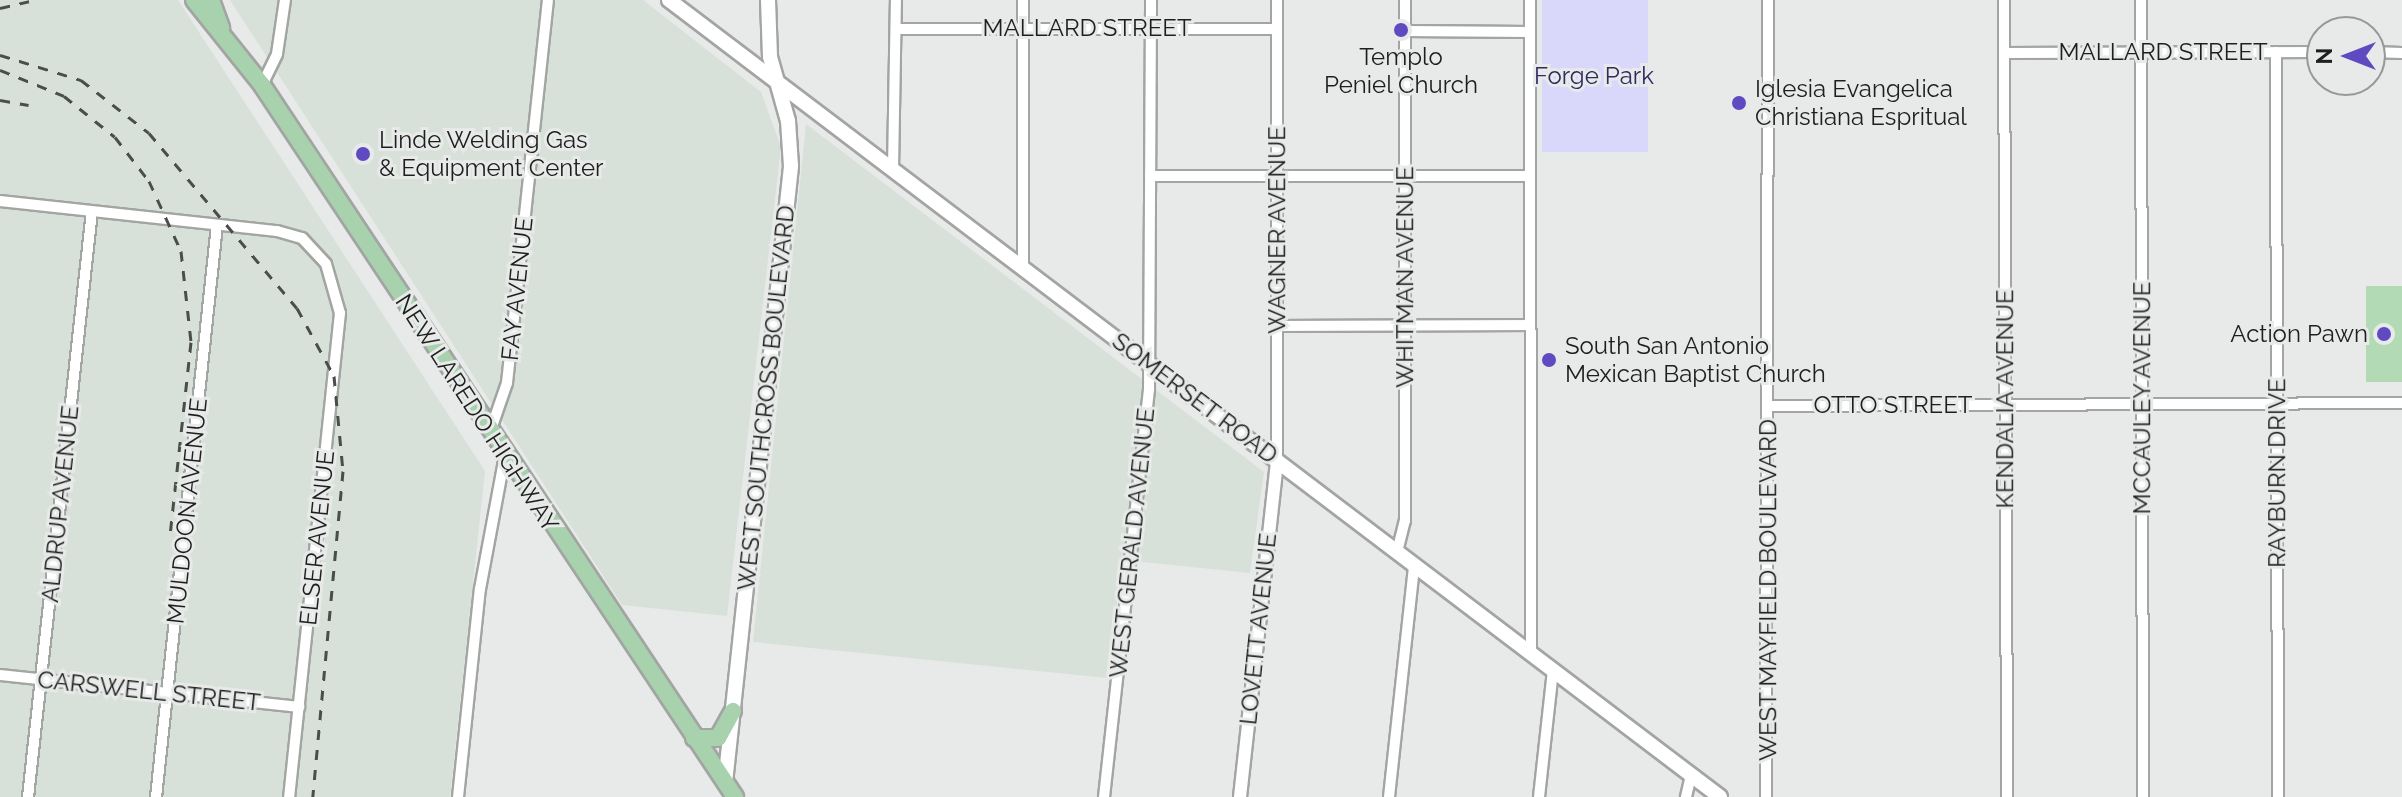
<!DOCTYPE html>
<style>
body{margin:0}
#map{position:relative;width:2402px;height:797px;overflow:hidden;background:#e7eae8;font-family:Raleway,sans-serif}
div>[style]{position:absolute}
.built>*{inset:0;background:#d8e1d9}
.green>*{inset:0;background:#d9d8fa;transform-origin:0 0}
.building>*{inset:0;background:#b1dab5;transform-origin:0 0}
.roads{filter:drop-shadow(2px 0 #a2a5a2) drop-shadow(-2px 0 #a2a5a2) drop-shadow(0 2px #a2a5a2) drop-shadow(0 -2px #a2a5a2)}
.minor>*{height:10px;margin:-5px;padding:0 5px;transform-origin:5px;border-radius:5px;background:#fff}
.tertiary>*{height:12px;margin:-6px;padding:0 6px;transform-origin:6px;border-radius:6px;background:#fff}
.secondary>*{height:14px;margin:-7px;padding:0 7px;transform-origin:7px;border-radius:7px;background:#fff}
.primary>*{height:16px;margin:-8px;padding:0 8px;transform-origin:8px;border-radius:8px;background:#a7d2ad}
.rail>*{height:3px;margin-top:-1.5px;transform-origin:0;background:repeating-linear-gradient(90deg,#4b4d4b 0 10px,transparent 0 20px)}
.dots>*{width:22px;height:22px;translate:-50% -50%;box-sizing:border-box;border:4px solid #e7eae8;border-radius:50%}
span{translate:-50% -50%;white-space:nowrap;text-align:center;line-height:1.15;-webkit-text-stroke:6px #e7eae8;paint-order:stroke}
.street-label{font-size:24px;color:#1d1f1d}
.poi-label{font-size:24px;color:#1d1f1d}
.left{translate:0 -50%;text-align:left}
.right{translate:-100% -50%;text-align:right}
.park-label{font-size:24px;color:#312962}
.north{position:absolute;left:2306px;top:16px;width:80px;height:80px;box-sizing:border-box;background:#e7eae8;border:2px solid #969997;border-radius:50%;rotate:270deg;font-size:22px;font-weight:700;line-height:32px;text-align:center;color:#1d1f1d}
.north::after{content:'';display:block;margin:auto;width:28px;height:36px;background:#5f4ac2;clip-path:polygon(50% 0,100% 100%,50% 72%,0 100%)}
</style>
<div id="map">
<div class="built">
<div style="clip-path:polygon(0 0,178px 0,485px 471px,450px 797px,0 797px)"></div>
<div style="clip-path:polygon(230px 0,643px 0,761px 92px,781px 147px,727px 616px,622px 605px)"></div>
<div style="clip-path:polygon(806px 124px,1264px 472px,1250px 573px,1123px 560px,1107px 678px,753px 642px)"></div>
</div>
<div class="green">
<div style="left:1542px;top:0;width:106px;height:152px"></div>
</div>
<div class="building">
<div style="left:2366px;top:286px;width:36px;height:96px"></div>
</div>
<div class="roads">
<div class="minor">
<div style="left:1023px;top:0;width:268px;rotate:90deg"></div>
<div style="left:1530px;top:0;width:654px;rotate:89.91deg"></div>
<div style="left:2004px;top:0;width:797px;rotate:89.78deg"></div>
<div style="left:2141px;top:0;width:797px;rotate:89.86deg"></div>
<div style="left:896px;top:29px;width:381px"></div>
<div style="left:1405px;top:31px;width:125px;rotate:0.5deg"></div>
<div style="left:2276px;top:52px;width:745px;rotate:89.85deg"></div>
<div style="left:2370px;top:52px;width:32px;rotate:2deg"></div>
<div style="left:2004px;top:53px;width:318px;rotate:-0.2deg"></div>
<div style="left:262px;top:85px;width:34px;rotate:-64deg"></div>
<div style="left:277px;top:54px;width:55px;rotate:-81.6deg"></div>
<div style="left:893px;top:169px;width:169px;rotate:-89deg"></div>
<div style="left:1150px;top:176px;width:380px"></div>
<div style="left:0;top:201px;width:279px;rotate:6.2deg"></div>
<div style="left:277px;top:231px;width:26px;rotate:16deg"></div>
<div style="left:302px;top:238px;width:35px;rotate:47deg"></div>
<div style="left:326px;top:264px;width:51px;rotate:74.1deg"></div>
<div style="left:340px;top:313px;width:487px;rotate:96deg"></div>
<div style="left:1277px;top:326px;width:253px;rotate:-0.2deg"></div>
<div style="left:1769px;top:406px;width:633px;rotate:-0.27deg"></div>
<div style="left:490px;top:432px;width:52px;rotate:-70.9deg"></div>
<div style="left:507px;top:383px;width:385px;rotate:-83.9deg"></div>
<div style="left:1277px;top:461px;width:461px;rotate:-90deg"></div>
<div style="left:1397px;top:552px;width:32px;rotate:-76deg"></div>
<div style="left:1405px;top:521px;width:521px;rotate:-90deg"></div>
<div style="left:0;top:675px;width:301px;rotate:6.1deg"></div>
<div style="left:28px;top:797px;width:589px;rotate:-83.77deg"></div>
<div style="left:156px;top:797px;width:575px;rotate:-83.91deg"></div>
<div style="left:458px;top:797px;width:209px;rotate:-84deg"></div>
<div style="left:480px;top:589px;width:136px;rotate:-79.4deg"></div>
<div style="left:1104px;top:797px;width:410px;rotate:-83.7deg"></div>
<div style="left:1149px;top:389px;width:389px;rotate:-89.7deg"></div>
<div style="left:1389px;top:797px;width:233px;rotate:-83.8deg"></div>
<div style="left:1539px;top:797px;width:128px;rotate:-83.7deg"></div>
<div style="left:1686px;top:797px;width:23px;rotate:-77deg"></div>
<div style="left:1766px;top:797px;width:797px;rotate:-89.86deg"></div>
</div>
<div class="tertiary">
<div style="left:1240px;top:797px;width:338px;rotate:-83.7deg"></div>
</div>
<div class="secondary">
<div style="left:669px;top:0;width:1319px;rotate:37.17deg"></div>
<div style="left:725px;top:783px;width:621px;rotate:-83.89deg"></div>
<div style="left:791px;top:166px;width:45px;rotate:-93.8deg"></div>
<div style="left:788px;top:121px;width:66px;rotate:-105.7deg"></div>
<div style="left:770px;top:57px;width:57px;rotate:-92deg"></div>
</div>
<div class="primary">
<div style="left:194px;top:0;width:109px;rotate:51.3deg"></div>
<div style="left:262px;top:85px;width:855px;rotate:56.4deg"></div>
<div style="left:211px;top:0;width:30px;rotate:70deg"></div>
<div style="left:694px;top:738px;width:24px"></div>
<div style="left:718px;top:738px;width:31px;rotate:-61deg"></div>
</div>
</div>
<div class="rail">
<div style="left:0;top:8px;width:35px;rotate:-13deg"></div>
<div style="left:0;top:55px;width:85px;rotate:17.2deg"></div>
<div style="left:81px;top:80px;width:86px;rotate:37.9deg"></div>
<div style="left:149px;top:133px;width:229px;rotate:49.8deg"></div>
<div style="left:297px;top:308px;width:77px;rotate:61.4deg"></div>
<div style="left:334px;top:376px;width:95px;rotate:84.6deg"></div>
<div style="left:343px;top:471px;width:327px;rotate:95.3deg"></div>
<div style="left:0;top:70px;width:69px;rotate:22.1deg"></div>
<div style="left:64px;top:96px;width:65px;rotate:38.8deg"></div>
<div style="left:115px;top:137px;width:56px;rotate:52.3deg"></div>
<div style="left:149px;top:181px;width:77px;rotate:65.4deg"></div>
<div style="left:181px;top:251px;width:92px;rotate:83.7deg"></div>
<div style="left:191px;top:342px;width:193px;rotate:96.2deg"></div>
<div style="left:0;top:100px;width:29px;rotate:10deg"></div>
</div>
<div class="dots">
<div style="left:1401px;top:30px;background:#5f4ac2"></div>
<div style="left:1739px;top:103px;background:#5f4ac2"></div>
<div style="left:363px;top:154px;background:#5f4ac2"></div>
<div style="left:2384px;top:334px;background:#5f4ac2"></div>
<div style="left:1549px;top:360px;background:#5f4ac2"></div>
</div>
<div class="street-label">
<span style="left:1087px;top:28px">MALLARD STREET</span>
<span style="left:2163px;top:52px">MALLARD STREET</span>
<span style="left:1277px;top:230px;rotate:-90deg">WAGNER AVENUE</span>
<span style="left:1405px;top:277px;rotate:-90deg">WHITMAN AVENUE</span>
<span style="left:517px;top:289px;rotate:-84deg">FAY AVENUE</span>
<span style="left:766px;top:398px;rotate:-84deg">WEST SOUTHCROSS BOULEVARD</span>
<span style="left:1195px;top:398px;rotate:37deg">SOMERSET ROAD</span>
<span style="left:2142px;top:398px;rotate:-90deg">MCCAULEY AVENUE</span>
<span style="left:2005px;top:399px;rotate:-90deg">KENDALIA AVENUE</span>
<span style="left:1893px;top:405px">OTTO STREET</span>
<span style="left:477px;top:413px;rotate:57deg">NEW LAREDO HIGHWAY</span>
<span style="left:2277px;top:473px;rotate:-90deg">RAYBURN DRIVE</span>
<span style="left:60px;top:504px;rotate:-84deg">ALDRUP AVENUE</span>
<span style="left:187px;top:511px;rotate:-84deg">MULDOON AVENUE</span>
<span style="left:317px;top:538px;rotate:-84deg">ELSER AVENUE</span>
<span style="left:1132px;top:543px;rotate:-84deg">WEST GERALD AVENUE</span>
<span style="left:1768px;top:590px;rotate:-90deg">WEST MAYFIELD BOULEVARD</span>
<span style="left:1258px;top:629px;rotate:-84deg">LOVETT AVENUE</span>
<span style="left:149px;top:691px;rotate:6deg">CARSWELL STREET</span>
</div>
<div class="poi-label">
<span style="left:1401px;top:71px">Templo<br>Peniel Church</span>
<span class="left" style="left:1755px;top:103px">Iglesia Evangelica<br>Christiana Espritual</span>
<span class="left" style="left:379px;top:154px">Linde Welding Gas<br>&amp; Equipment Center</span>
<span class="right" style="left:2368px;top:334px">Action Pawn</span>
<span class="left" style="left:1565px;top:360px">South San Antonio<br>Mexican Baptist Church</span>
</div>
<div class="park-label">
<span style="left:1594px;top:76px">Forge Park</span>
</div>
<div class="north">N</div>
</div>
